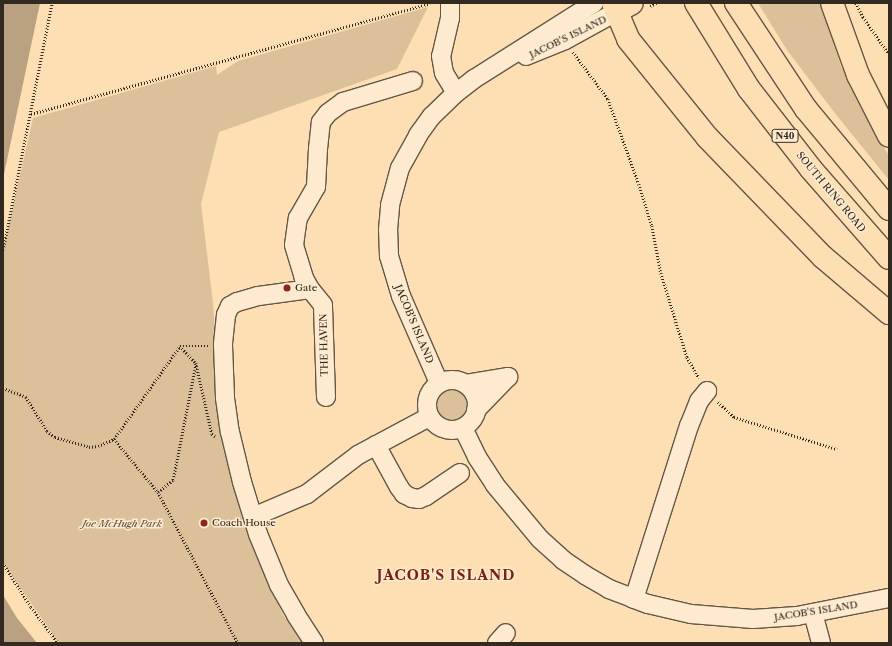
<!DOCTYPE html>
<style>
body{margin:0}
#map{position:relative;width:892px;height:646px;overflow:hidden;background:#fedfb3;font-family:"Libre Caslon Text",serif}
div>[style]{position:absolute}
.green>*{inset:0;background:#dbc09a}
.round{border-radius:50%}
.water>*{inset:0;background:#b9a181}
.path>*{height:2.5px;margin-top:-1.25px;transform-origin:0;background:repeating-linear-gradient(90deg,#322a21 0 1px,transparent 0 3px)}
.roads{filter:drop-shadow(1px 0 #655746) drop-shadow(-1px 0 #655746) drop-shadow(0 1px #655746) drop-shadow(0 -1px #655746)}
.minor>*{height:18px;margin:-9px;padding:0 9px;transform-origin:9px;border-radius:9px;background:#feeace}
.minor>.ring{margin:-9px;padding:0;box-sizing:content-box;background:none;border:18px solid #feeace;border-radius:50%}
.major>*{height:22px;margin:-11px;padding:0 11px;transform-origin:11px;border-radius:11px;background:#fedfb3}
.highway>*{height:22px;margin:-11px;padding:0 11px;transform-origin:11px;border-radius:11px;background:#fedfb3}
.dots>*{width:11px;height:11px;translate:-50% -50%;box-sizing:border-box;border:2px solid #feeace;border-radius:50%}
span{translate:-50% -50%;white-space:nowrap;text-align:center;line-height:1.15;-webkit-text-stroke:3px #feeace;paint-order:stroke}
.shield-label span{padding:1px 3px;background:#feeace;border:1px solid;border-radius:3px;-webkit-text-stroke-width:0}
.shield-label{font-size:9px;color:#322a21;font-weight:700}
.street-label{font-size:10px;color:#322a21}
.poi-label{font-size:10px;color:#322a21}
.left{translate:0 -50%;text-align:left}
.park-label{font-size:10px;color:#5c503f;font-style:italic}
.district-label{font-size:14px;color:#7a1f14;font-weight:700;letter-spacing:1px}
.frame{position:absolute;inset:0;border:4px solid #322a21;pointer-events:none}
</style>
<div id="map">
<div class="green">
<div style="clip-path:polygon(758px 3px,824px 3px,828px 25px,841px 66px,862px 110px,889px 156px,889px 180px,834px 112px,787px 50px)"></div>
<div style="clip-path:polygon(428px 7px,397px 69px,219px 132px,201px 204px,213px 303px,221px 427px,243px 522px,283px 615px,307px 643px,59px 643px,3px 563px,3px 250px,33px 118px,216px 66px,217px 75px,238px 61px)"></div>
<div class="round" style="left:435px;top:389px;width:34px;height:34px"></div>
</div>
<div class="water">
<div style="clip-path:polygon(3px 3px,40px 3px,3px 179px)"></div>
<div style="clip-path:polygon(3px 595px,17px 618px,37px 643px,3px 643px)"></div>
</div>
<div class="path">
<div style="left:856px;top:3px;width:16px;rotate:63deg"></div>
<div style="left:863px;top:17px;width:45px;rotate:54.9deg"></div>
<div style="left:650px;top:6px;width:7px;rotate:-27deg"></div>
<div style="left:573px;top:52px;width:59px;rotate:53.3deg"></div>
<div style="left:608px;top:99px;width:90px;rotate:70deg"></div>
<div style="left:639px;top:184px;width:44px;rotate:72.8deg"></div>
<div style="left:652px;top:226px;width:48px;rotate:79.2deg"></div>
<div style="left:661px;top:273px;width:88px;rotate:72.8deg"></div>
<div style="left:687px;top:357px;width:24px;rotate:60deg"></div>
<div style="left:31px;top:114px;width:414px;rotate:-15.5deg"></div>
<div style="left:3px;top:250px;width:252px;rotate:-78.8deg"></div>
<div style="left:180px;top:346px;width:23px;rotate:47deg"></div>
<div style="left:196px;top:363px;width:73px;rotate:77.3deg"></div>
<div style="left:212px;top:434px;width:4px;rotate:34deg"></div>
<div style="left:3px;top:388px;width:25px;rotate:21deg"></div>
<div style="left:26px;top:397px;width:40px;rotate:58deg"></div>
<div style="left:47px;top:431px;width:10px;rotate:37deg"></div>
<div style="left:55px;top:437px;width:35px;rotate:16deg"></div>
<div style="left:89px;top:447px;width:9px;rotate:-6deg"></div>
<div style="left:98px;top:446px;width:17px;rotate:-24deg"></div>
<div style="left:114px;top:439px;width:114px;rotate:-54.6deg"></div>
<div style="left:180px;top:346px;width:28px"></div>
<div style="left:718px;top:402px;width:22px;rotate:43deg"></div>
<div style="left:734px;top:417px;width:108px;rotate:17.3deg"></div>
<div style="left:114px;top:439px;width:69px;rotate:50.3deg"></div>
<div style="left:158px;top:492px;width:171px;rotate:62.1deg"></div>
<div style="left:158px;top:492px;width:19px;rotate:-39deg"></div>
<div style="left:173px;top:480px;width:119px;rotate:-78.9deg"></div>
<div style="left:3px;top:563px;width:52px;rotate:57.5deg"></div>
<div style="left:31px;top:607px;width:45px;rotate:53.1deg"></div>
</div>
<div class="roads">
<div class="minor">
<div style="left:450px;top:3px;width:15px;rotate:90deg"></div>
<div style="left:450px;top:18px;width:39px;rotate:103deg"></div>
<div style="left:441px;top:56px;width:17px;rotate:80deg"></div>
<div style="left:444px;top:73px;width:23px;rotate:59deg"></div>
<div style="left:526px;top:56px;width:42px;rotate:-22.3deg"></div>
<div style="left:565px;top:40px;width:58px;rotate:-28.8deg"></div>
<div style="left:310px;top:289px;width:52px;rotate:172.3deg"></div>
<div style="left:258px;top:296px;width:22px;rotate:164deg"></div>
<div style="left:237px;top:302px;width:8px;rotate:150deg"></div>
<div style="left:230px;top:306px;width:10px;rotate:114deg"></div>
<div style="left:226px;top:315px;width:30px;rotate:96deg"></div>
<div style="left:223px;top:345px;width:53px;rotate:87.8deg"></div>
<div style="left:225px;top:398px;width:34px;rotate:82deg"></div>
<div style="left:230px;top:432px;width:51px;rotate:76.5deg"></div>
<div style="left:242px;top:482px;width:54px;rotate:72.9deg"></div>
<div style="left:258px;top:534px;width:55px;rotate:67.6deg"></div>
<div style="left:279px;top:585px;width:34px;rotate:60deg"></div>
<div style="left:296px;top:615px;width:33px;rotate:57deg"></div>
<div class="ring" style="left:427px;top:380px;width:32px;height:32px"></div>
<div style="left:439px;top:383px;width:95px;rotate:-113.6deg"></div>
<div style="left:401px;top:296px;width:42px;rotate:-106.7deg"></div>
<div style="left:389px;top:256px;width:26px;rotate:-92deg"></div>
<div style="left:388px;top:230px;width:25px;rotate:-85deg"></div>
<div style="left:390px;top:205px;width:38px;rotate:-75deg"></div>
<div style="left:400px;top:168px;width:38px;rotate:-61deg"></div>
<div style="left:418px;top:135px;width:24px;rotate:-54deg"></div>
<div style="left:432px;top:116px;width:33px;rotate:-44deg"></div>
<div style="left:456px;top:93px;width:23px;rotate:-38deg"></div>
<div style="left:474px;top:79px;width:142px;rotate:-32.3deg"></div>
<div style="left:466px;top:384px;width:43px;rotate:-9.5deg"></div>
<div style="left:508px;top:377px;width:46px;rotate:134.1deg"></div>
<div style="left:326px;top:397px;width:92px;rotate:-91.9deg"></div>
<div style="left:323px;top:305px;width:21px;rotate:-129deg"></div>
<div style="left:310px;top:289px;width:13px;rotate:-119deg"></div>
<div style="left:304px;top:278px;width:34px;rotate:-107deg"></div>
<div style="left:294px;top:245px;width:27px;rotate:-82deg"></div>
<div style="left:298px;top:218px;width:36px;rotate:-60deg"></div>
<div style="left:316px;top:187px;width:38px;rotate:-87deg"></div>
<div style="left:318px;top:149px;width:27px;rotate:-84deg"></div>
<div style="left:321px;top:122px;width:11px;rotate:-52deg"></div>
<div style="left:328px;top:113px;width:19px;rotate:-36deg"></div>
<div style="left:343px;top:102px;width:73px;rotate:-16.7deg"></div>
<div style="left:463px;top:428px;width:32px;rotate:64deg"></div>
<div style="left:477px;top:457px;width:33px;rotate:57deg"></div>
<div style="left:495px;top:485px;width:70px;rotate:50.2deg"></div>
<div style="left:540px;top:539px;width:31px;rotate:42deg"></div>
<div style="left:563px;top:560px;width:27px;rotate:34deg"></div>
<div style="left:585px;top:575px;width:28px;rotate:30deg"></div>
<div style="left:609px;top:589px;width:25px;rotate:21deg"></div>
<div style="left:632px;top:598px;width:17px;rotate:21deg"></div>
<div style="left:648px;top:604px;width:44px;rotate:13.1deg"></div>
<div style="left:691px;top:614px;width:62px;rotate:4.6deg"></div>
<div style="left:753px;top:619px;width:44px;rotate:-3.9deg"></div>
<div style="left:797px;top:616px;width:94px;rotate:-11.1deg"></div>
<div style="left:376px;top:445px;width:48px;rotate:61.3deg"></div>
<div style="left:399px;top:487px;width:9px;rotate:54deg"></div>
<div style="left:404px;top:494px;width:9px;rotate:27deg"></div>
<div style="left:412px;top:498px;width:7px;rotate:8deg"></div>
<div style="left:419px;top:499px;width:8px;rotate:-23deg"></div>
<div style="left:426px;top:496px;width:41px;rotate:-34.1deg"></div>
<div style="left:253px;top:517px;width:59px;rotate:-23.1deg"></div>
<div style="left:307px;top:494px;width:64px;rotate:-37.4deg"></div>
<div style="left:358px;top:455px;width:81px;rotate:-28.2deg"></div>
<div style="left:634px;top:599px;width:182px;rotate:-72.4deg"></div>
<div style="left:689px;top:426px;width:27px;rotate:-68deg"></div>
<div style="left:699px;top:401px;width:13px;rotate:-51deg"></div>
<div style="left:813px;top:613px;width:31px;rotate:75deg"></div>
<div style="left:497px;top:643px;width:13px;rotate:-48deg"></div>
</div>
<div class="major">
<div style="left:616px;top:12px;width:18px;rotate:-29deg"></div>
</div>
<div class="highway">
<div style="left:613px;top:3px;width:39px;rotate:67deg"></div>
<div style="left:628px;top:39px;width:126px;rotate:51.1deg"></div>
<div style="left:707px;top:137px;width:167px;rotate:46deg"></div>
<div style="left:823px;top:257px;width:87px;rotate:40.3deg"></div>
<div style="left:696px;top:3px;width:101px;rotate:58.4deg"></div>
<div style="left:749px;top:89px;width:101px;rotate:52.2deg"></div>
<div style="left:811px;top:169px;width:118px;rotate:48.8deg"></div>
<div style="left:736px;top:3px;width:127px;rotate:56.6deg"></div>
<div style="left:806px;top:109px;width:130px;rotate:50.3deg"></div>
<div style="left:832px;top:3px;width:77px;rotate:70.1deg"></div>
<div style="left:858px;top:75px;width:68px;rotate:63.1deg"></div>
</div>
</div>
<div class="dots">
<div style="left:287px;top:288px;background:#8f2418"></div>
<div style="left:204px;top:523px;background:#8f2418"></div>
</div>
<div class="shield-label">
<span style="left:785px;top:136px">N40</span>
</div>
<div class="street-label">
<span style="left:568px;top:37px;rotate:-26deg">JACOB'S ISLAND</span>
<span style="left:831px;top:192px;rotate:50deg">SOUTH RING ROAD</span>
<span style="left:414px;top:324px;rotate:67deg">JACOB'S ISLAND</span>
<span style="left:324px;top:345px;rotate:-91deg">THE HAVEN</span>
<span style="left:816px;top:611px;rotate:-9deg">JACOB'S ISLAND</span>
</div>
<div class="poi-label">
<span class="left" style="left:295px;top:288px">Gate</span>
<span class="left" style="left:212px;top:523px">Coach House</span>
</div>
<div class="park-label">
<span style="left:122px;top:524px">Joe McHugh Park</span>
</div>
<div class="district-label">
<span style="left:446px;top:575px">JACOB'S ISLAND</span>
</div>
<div class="frame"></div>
</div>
